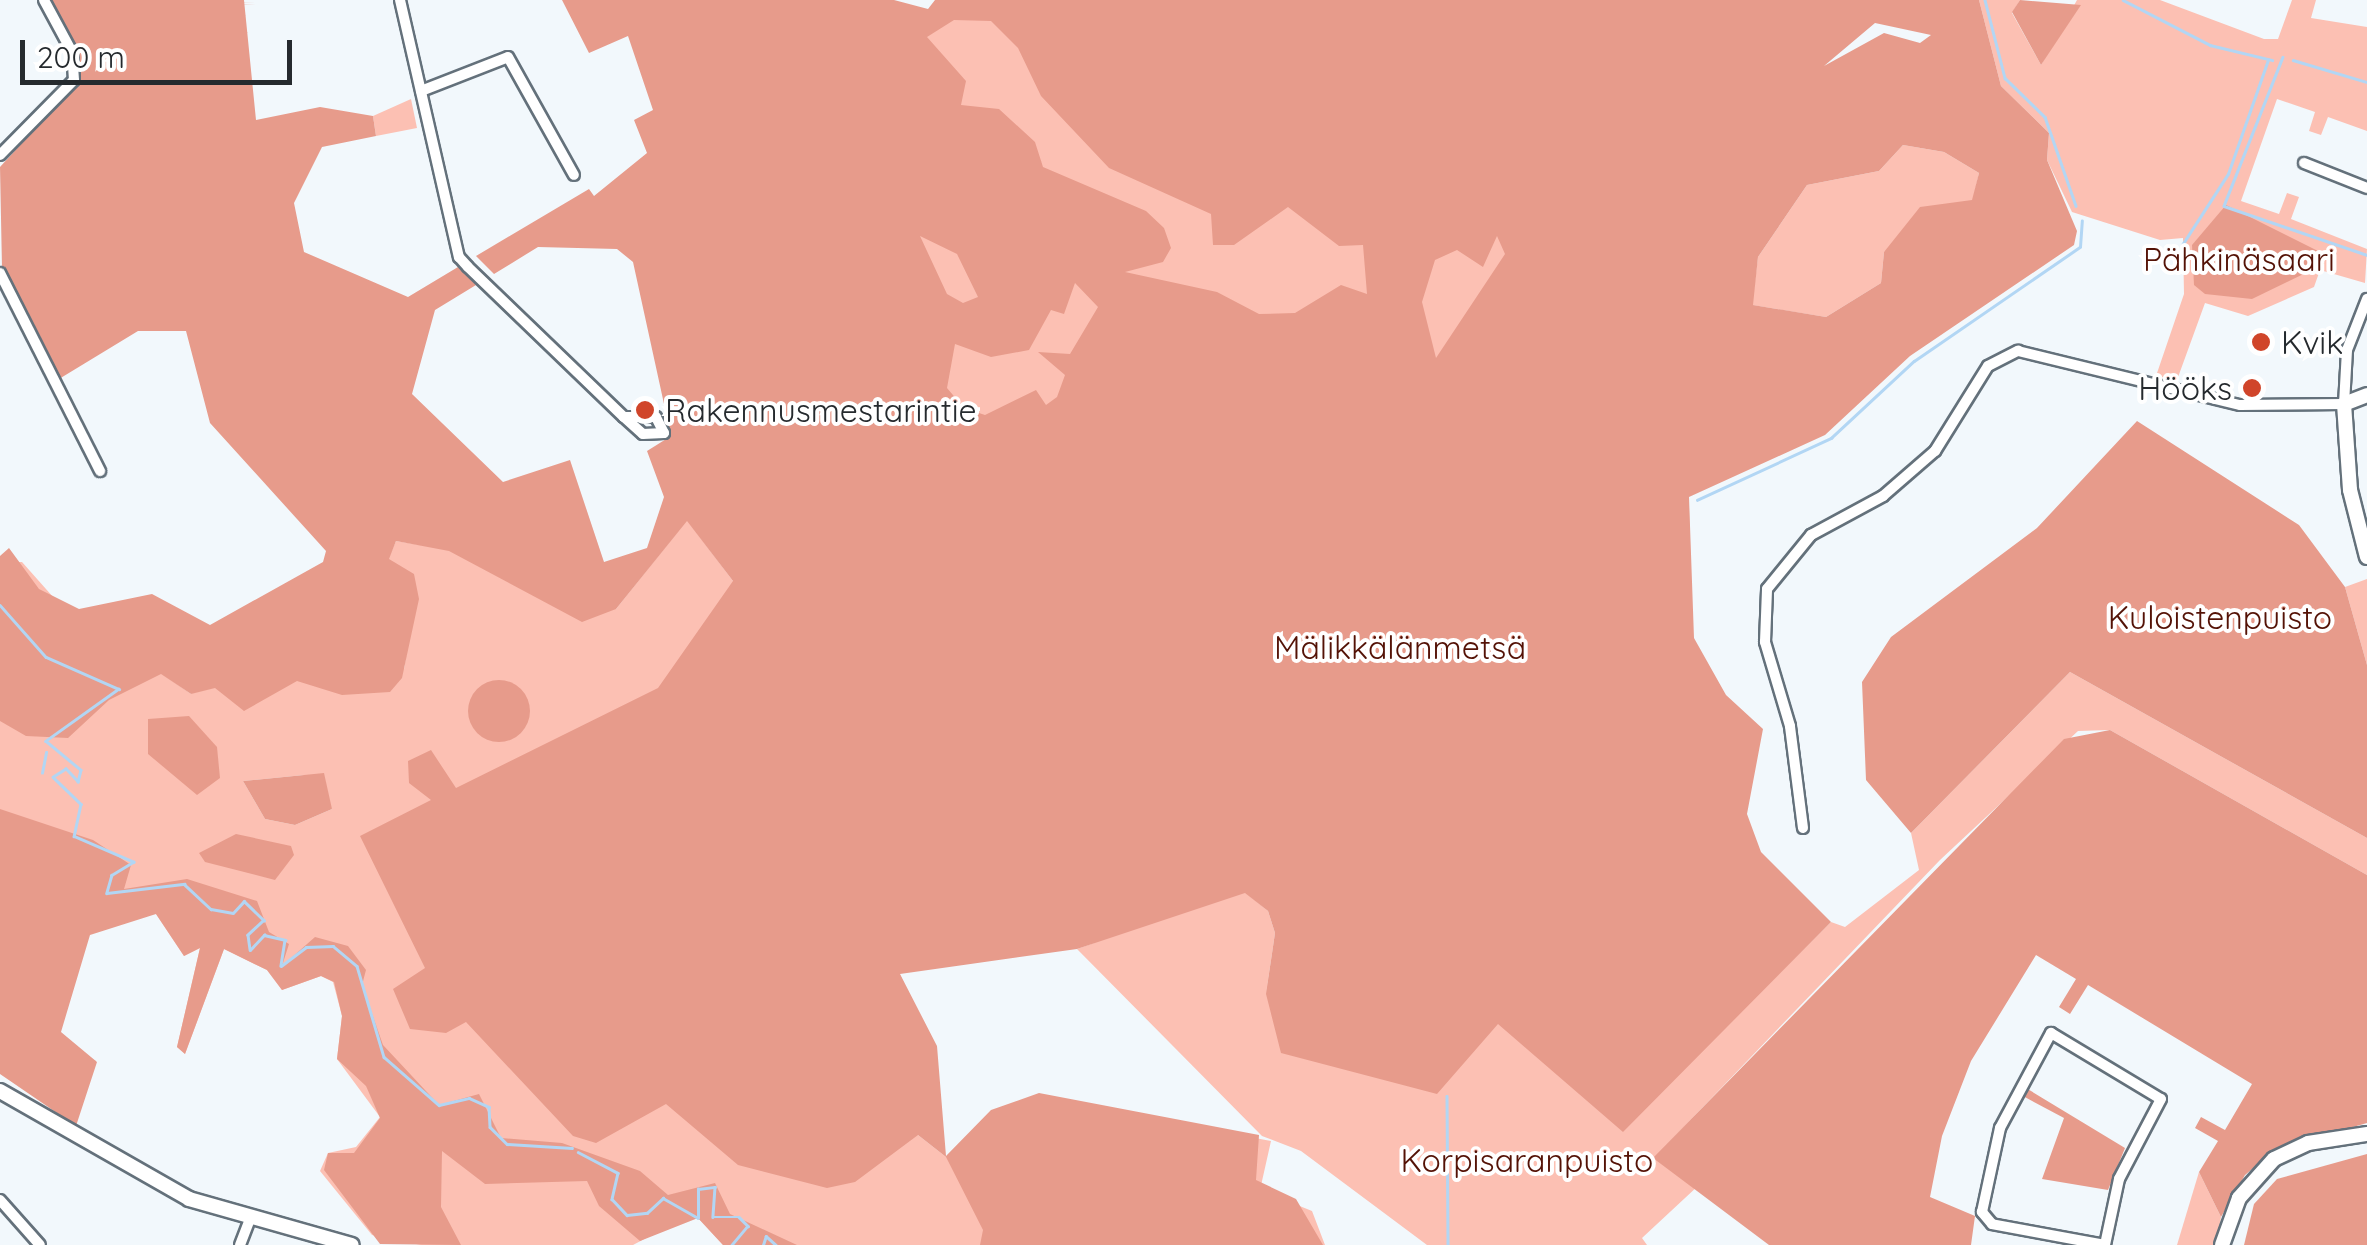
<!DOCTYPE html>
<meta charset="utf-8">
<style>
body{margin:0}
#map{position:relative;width:2367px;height:1245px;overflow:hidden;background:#f2f8fc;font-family:Quicksand,sans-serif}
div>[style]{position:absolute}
.green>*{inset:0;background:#fcc0b3}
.forest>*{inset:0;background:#e79b8b}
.round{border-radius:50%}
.stream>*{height:2.5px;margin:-1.25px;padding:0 1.25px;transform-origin:1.25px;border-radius:1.25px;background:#b2d6f4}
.roads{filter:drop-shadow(2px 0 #64717b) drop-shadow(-2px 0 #64717b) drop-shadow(0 2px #64717b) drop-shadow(0 -2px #64717b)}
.street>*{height:10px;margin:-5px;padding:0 5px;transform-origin:5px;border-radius:5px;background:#fff}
.secondary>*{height:14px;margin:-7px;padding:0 7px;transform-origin:7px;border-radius:7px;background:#fff}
.dots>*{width:28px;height:28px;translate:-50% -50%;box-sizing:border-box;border:5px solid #fff;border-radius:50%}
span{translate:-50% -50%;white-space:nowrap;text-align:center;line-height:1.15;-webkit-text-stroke:8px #fff;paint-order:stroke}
.park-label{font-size:32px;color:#541206}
.poi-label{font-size:32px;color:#252a2e}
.left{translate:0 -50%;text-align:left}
.right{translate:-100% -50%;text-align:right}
.scale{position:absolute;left:20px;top:40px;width:272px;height:45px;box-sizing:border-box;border:5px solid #252a2e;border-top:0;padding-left:12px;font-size:30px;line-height:35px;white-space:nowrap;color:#252a2e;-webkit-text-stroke:8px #fff;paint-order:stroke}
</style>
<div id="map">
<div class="green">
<div style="clip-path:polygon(evenodd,956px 0,1677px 74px,1704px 1048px,1831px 922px,1845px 927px,1919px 870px,1911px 833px,2070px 672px,2367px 838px,2367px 875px,2110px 730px,2078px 731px,1940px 860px,1654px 1158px,1699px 1185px,1642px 1238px,1647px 1245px,1427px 1245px,1301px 1151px,1262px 1136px,1077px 949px,1094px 943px,898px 970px,937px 1057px,918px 1135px,946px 1157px,1051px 1100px,1271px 1141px,1260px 1190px,1312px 1211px,1325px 1245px,723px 1245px,698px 1218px,686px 1217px,633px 1245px,421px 1245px,372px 1235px,320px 1171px,328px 1153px,356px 1147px,380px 1117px,337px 1059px,342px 1016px,333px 982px,321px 976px,282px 990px,267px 970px,224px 949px,185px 1054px,177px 1047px,200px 948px,184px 956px,156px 914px,91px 916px,57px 1021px,65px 1045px,96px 1061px,85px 1092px,0 1026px,0 562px,22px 562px,133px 687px,161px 673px,191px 694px,364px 543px,241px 345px,229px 134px,377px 383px,616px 609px,687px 520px,733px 581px,931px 23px,956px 0,384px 530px,445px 549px,396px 541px,388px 559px,410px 632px,404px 669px,384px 530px,956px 0,304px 775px,332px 809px,295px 825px,265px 819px,243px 781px,304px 775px,956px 0,1239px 882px,1271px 905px,1278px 922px,1266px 994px,1275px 933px,1268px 911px,1245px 892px,1131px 930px,1239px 882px)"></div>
<div style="clip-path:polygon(1979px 0,2020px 0,2012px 13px,2041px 65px,2077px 0,2160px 0,2264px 39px,2278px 39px,2292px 0,2316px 0,2311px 18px,2367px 27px,2367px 131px,2328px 117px,2321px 135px,2309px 131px,2315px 112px,2277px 99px,2241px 201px,2279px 214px,2287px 193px,2299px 197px,2291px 219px,2367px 249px,2365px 283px,2320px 270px,2314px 287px,2248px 316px,2205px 303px,2177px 380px,2156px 376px,2184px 294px,2183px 238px,2160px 240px,2072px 212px,2047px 160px,2049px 133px,2001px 86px)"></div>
<div style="clip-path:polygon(411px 99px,417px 128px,376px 136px,373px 116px)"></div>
<div style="clip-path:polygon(1903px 145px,1944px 152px,1979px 173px,1973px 200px,1884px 252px,1881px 283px,1826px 317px,1752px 305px,1758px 257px,1807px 185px,1879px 171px)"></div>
<div style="clip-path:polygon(2367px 579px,2367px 665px,2345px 587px)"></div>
<div style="clip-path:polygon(2199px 1172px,2221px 1217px,2217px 1245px,2177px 1245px)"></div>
</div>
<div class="forest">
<div style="clip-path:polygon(evenodd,47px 0,244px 0,256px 120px,320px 107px,373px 116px,376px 136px,322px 147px,294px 203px,304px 252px,408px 297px,458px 267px,476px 285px,435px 310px,412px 394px,503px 482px,570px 460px,604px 562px,647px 548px,664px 497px,647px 451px,671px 436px,633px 262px,617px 249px,538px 247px,494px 274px,476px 256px,589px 189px,594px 196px,647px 153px,634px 120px,653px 110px,628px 36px,589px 53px,562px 0,894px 0,928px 9px,935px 0,1979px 0,2001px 86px,2049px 133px,2047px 160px,2077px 231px,2074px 245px,1910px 356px,1825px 435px,1689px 497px,1694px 638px,1726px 695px,1763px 729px,1747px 814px,1761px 852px,1831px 922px,1623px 1132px,1498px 1024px,1437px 1094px,1281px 1053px,1266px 994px,1275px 933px,1268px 911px,1245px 893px,1077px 949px,900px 974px,937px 1046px,946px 1156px,991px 1110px,1039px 1093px,1259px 1135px,1256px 1180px,1296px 1199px,1323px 1245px,980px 1245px,983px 1230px,946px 1157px,918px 1135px,855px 1182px,827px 1188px,738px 1165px,666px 1104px,596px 1143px,573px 1136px,466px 1022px,446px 1033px,410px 1029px,393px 989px,425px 968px,360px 836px,431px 800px,409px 783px,408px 761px,431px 750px,456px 788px,658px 688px,733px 581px,687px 521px,616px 609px,582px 622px,449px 551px,396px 541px,389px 559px,414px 574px,419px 599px,402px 678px,390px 692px,342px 695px,297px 681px,244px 711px,215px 688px,191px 694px,161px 674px,109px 700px,68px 738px,26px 736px,0 721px,0 556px,9px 548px,39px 589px,79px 609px,152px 594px,210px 625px,323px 562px,326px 551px,210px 423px,186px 331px,138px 331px,59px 379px,2px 268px,0 167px,77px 83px,78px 59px,47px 0,954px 20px,991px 21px,1018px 48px,1041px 96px,1109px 168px,1211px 214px,1213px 245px,1234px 245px,1288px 207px,1339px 246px,1363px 245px,1367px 294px,1341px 285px,1295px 313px,1259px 314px,1217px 292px,1125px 272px,1163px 262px,1171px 248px,1164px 228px,1146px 211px,1043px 167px,1035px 142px,999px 109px,961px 105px,966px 81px,927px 37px,954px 20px,47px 0,1875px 23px,1931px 35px,1920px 43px,1884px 33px,1824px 66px,1875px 23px,47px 0,1903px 145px,1944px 152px,1979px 173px,1972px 200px,1920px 207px,1884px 252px,1881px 283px,1826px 317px,1753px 305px,1758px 257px,1807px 185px,1879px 171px,1903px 145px,47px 0,920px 236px,957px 254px,978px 297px,963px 303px,947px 294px,920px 236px,47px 0,1497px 236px,1505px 254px,1436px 358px,1422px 302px,1435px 260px,1457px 250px,1483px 267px,1497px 236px,47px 0,1075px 283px,1098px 307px,1070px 354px,1038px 352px,1065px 375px,1057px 397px,1046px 405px,1036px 390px,985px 415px,964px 408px,947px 388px,955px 344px,991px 357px,1029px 350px,1051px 310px,1064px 314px,1075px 283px)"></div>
<div style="clip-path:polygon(2020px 0,2081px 5px,2041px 65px,2012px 12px)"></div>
<div style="clip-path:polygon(2226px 205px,2318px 251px,2316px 268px,2252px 299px,2205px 294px,2194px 285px,2192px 245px)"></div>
<div style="clip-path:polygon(2137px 421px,2299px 525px,2345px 587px,2367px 665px,2367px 838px,2070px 672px,1911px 833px,1866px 780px,1862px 682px,1891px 637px,2037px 528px)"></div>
<div class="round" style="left:468px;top:680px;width:62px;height:62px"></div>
<div style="clip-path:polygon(189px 716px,217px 747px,220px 778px,197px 795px,148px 754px,148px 719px)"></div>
<div style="clip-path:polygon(2110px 730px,2367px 875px,2367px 1123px,2276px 1149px,2245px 1175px,2221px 1217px,2199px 1172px,2218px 1141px,2195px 1128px,2201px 1117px,2225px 1130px,2252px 1084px,2088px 985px,2070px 1014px,2059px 1007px,2076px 979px,2036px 955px,1971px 1061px,1942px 1136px,1930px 1197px,1975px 1216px,1971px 1245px,1769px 1245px,1653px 1158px,2064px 739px)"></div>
<div style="clip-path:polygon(324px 773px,332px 809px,295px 825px,265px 819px,243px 781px)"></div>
<div style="clip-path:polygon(0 809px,93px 840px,131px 865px,124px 889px,187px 879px,257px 901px,269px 932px,289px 944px,282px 966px,315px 937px,348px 946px,366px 970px,362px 985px,383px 1045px,439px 1105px,479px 1094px,501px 1138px,562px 1143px,640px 1171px,668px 1195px,715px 1183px,730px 1214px,797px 1245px,723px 1245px,698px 1218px,640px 1241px,599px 1206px,587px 1181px,485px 1184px,442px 1151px,441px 1207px,461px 1245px,380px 1244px,324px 1170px,328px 1153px,354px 1153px,380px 1118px,366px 1086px,337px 1059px,342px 1016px,334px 982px,321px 976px,282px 990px,267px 970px,224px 949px,185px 1054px,177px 1047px,200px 948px,184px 956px,156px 914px,90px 935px,61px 1032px,97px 1062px,76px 1126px,0 1074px)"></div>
<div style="clip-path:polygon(236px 834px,291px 846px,294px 855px,275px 880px,205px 862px,199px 853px)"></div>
<div style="clip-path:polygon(2026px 1088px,2125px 1148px,2108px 1190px,2042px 1179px,2064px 1118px,2021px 1095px)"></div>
<div style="clip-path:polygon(2367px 1154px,2367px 1245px,2244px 1245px,2254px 1204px,2277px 1179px)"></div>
</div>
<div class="stream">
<div style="left:1985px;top:0;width:81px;rotate:75.6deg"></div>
<div style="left:2005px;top:78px;width:56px;rotate:44.3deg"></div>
<div style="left:2045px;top:117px;width:94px;rotate:70.8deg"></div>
<div style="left:2123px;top:0;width:98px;rotate:27.3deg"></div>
<div style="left:2210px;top:45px;width:64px;rotate:13.6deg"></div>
<div style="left:2283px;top:57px;width:160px;rotate:111.6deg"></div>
<div style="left:2224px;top:206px;width:151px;rotate:18.9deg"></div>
<div style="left:2293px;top:60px;width:77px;rotate:16.6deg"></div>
<div style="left:2182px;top:245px;width:85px;rotate:-57.1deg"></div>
<div style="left:2228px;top:174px;width:121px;rotate:-70.7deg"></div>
<div style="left:1697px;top:500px;width:148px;rotate:-24.8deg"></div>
<div style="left:1831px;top:438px;width:113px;rotate:-42.9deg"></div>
<div style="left:1914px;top:361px;width:201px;rotate:-34.5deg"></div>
<div style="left:2080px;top:247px;width:26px;rotate:-86deg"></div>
<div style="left:0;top:605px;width:69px;rotate:48.5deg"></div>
<div style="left:46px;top:657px;width:80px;rotate:23.7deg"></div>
<div style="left:119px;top:689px;width:90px;rotate:144.5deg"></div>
<div style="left:46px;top:741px;width:45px;rotate:39.6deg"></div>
<div style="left:81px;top:770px;width:12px;rotate:104deg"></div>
<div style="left:78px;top:782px;width:18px;rotate:-133deg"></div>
<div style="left:66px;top:769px;width:15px;rotate:148deg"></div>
<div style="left:53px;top:777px;width:39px;rotate:44deg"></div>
<div style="left:81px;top:804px;width:33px;rotate:102deg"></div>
<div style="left:74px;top:836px;width:65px;rotate:23.4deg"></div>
<div style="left:134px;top:862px;width:26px;rotate:149deg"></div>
<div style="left:112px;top:875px;width:19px;rotate:106deg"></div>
<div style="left:107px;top:893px;width:78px;rotate:-6.7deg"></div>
<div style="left:184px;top:884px;width:37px;rotate:43deg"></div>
<div style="left:211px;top:909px;width:22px;rotate:10deg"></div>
<div style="left:233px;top:913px;width:16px;rotate:-47deg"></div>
<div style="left:244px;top:901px;width:28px;rotate:44deg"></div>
<div style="left:264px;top:920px;width:22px;rotate:137deg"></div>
<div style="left:248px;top:935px;width:15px;rotate:82deg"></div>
<div style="left:250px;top:950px;width:21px;rotate:-47deg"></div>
<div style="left:264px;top:935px;width:22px;rotate:13deg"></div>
<div style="left:285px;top:940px;width:26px;rotate:99deg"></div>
<div style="left:281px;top:966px;width:31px;rotate:-37deg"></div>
<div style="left:306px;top:947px;width:27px;rotate:-2deg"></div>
<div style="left:333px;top:946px;width:31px;rotate:40deg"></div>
<div style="left:357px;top:966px;width:95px;rotate:73.5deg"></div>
<div style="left:384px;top:1057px;width:73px;rotate:41.1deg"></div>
<div style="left:439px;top:1105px;width:31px;rotate:-13deg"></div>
<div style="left:469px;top:1098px;width:22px;rotate:24deg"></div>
<div style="left:489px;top:1107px;width:20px;rotate:87deg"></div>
<div style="left:490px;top:1127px;width:24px;rotate:45deg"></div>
<div style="left:507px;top:1144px;width:65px;rotate:3.5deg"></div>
<div style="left:42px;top:773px;width:21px;rotate:-79deg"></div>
<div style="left:1447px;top:1096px;width:149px;rotate:89.6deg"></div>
<div style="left:578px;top:1152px;width:45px;rotate:27.7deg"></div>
<div style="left:618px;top:1173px;width:27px;rotate:103deg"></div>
<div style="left:612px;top:1199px;width:22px;rotate:47deg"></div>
<div style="left:627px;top:1215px;width:20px;rotate:-6deg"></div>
<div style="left:647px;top:1213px;width:22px;rotate:-43deg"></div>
<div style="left:663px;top:1198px;width:40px;rotate:29.7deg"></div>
<div style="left:698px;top:1218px;width:29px;rotate:-90deg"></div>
<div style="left:698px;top:1189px;width:17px;rotate:-7deg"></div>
<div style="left:715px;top:1187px;width:30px;rotate:94deg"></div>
<div style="left:713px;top:1217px;width:26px"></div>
<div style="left:739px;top:1217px;width:13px;rotate:45deg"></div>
<div style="left:748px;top:1226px;width:25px;rotate:130deg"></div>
<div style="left:763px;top:1245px;width:9px;rotate:-72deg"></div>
<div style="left:766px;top:1236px;width:13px;rotate:42deg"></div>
</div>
<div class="roads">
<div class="street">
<div style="left:400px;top:0;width:264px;rotate:77.1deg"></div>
<div style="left:459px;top:257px;width:13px;rotate:48deg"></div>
<div style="left:468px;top:267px;width:216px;rotate:43.9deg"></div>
<div style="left:624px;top:417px;width:25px;rotate:42deg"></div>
<div style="left:643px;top:434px;width:21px;rotate:-3deg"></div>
<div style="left:664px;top:433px;width:18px;rotate:-117deg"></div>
<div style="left:656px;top:417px;width:32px;rotate:180deg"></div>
<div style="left:421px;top:91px;width:93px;rotate:-21.3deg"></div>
<div style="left:508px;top:57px;width:135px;rotate:60.8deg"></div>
<div style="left:0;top:155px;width:105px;rotate:-45.4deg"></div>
<div style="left:74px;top:80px;width:28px;rotate:-94deg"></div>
<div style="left:72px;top:52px;width:59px;rotate:-118.3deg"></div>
<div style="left:2304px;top:163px;width:68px;rotate:21.6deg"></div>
<div style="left:0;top:273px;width:222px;rotate:63.2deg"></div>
<div style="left:1803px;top:828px;width:103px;rotate:-97.3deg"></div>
<div style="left:1790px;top:726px;width:88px;rotate:-106.6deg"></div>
<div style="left:1765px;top:642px;width:53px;rotate:-87.8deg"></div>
<div style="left:1767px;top:589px;width:70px;rotate:-50.8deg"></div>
<div style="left:1811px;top:535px;width:82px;rotate:-28.4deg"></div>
<div style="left:1883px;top:496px;width:69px;rotate:-40.9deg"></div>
<div style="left:1935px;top:451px;width:100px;rotate:-58.1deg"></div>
<div style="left:1988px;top:366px;width:34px;rotate:-27deg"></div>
<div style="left:2018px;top:351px;width:228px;rotate:13.7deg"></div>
<div style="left:2240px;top:405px;width:104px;rotate:-0.6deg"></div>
<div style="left:2344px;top:404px;width:54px;rotate:-86.8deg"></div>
<div style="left:2347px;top:350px;width:55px;rotate:-68.6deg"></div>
<div style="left:2051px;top:1033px;width:128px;rotate:31deg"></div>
<div style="left:2161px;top:1099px;width:90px;rotate:117.7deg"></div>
<div style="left:2119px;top:1179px;width:67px;rotate:102deg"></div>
<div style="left:2105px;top:1245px;width:115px;rotate:-169.5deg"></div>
<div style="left:1992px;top:1224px;width:16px;rotate:-130deg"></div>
<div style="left:1982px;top:1212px;width:86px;rotate:-77.9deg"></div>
<div style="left:2000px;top:1128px;width:108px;rotate:-61.8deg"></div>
<div style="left:0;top:1200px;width:60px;rotate:48.4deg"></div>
<div style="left:240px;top:1245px;width:26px;rotate:-69deg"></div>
</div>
<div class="secondary">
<div style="left:2344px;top:404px;width:86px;rotate:86deg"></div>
<div style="left:2350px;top:490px;width:69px;rotate:75.8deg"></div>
<div style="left:2344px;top:404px;width:25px;rotate:-21deg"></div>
<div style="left:0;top:1091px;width:218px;rotate:29.7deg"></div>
<div style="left:189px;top:1199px;width:169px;rotate:15.8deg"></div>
<div style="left:2222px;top:1245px;width:50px;rotate:-70.1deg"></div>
<div style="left:2239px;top:1198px;width:52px;rotate:-48.1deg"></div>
<div style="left:2274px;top:1159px;width:38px;rotate:-25deg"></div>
<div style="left:2308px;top:1143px;width:60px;rotate:-8.7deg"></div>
</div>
</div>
<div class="dots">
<div style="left:2261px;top:342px;background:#d0452a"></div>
<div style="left:2252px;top:388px;background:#d0452a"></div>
<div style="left:645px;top:410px;background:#d0452a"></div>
</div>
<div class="park-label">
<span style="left:2239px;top:259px">Pähkinäsaari</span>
<span style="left:2220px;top:617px">Kuloistenpuisto</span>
<span style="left:1400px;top:647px">Mälikkälänmetsä</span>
<span style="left:1527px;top:1160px">Korpisaranpuisto</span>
</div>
<div class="poi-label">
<span class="left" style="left:2281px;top:342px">Kvik</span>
<span class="right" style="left:2232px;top:388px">Hööks</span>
<span class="left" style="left:665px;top:410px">Rakennusmestarintie</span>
</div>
<div class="scale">200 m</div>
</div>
